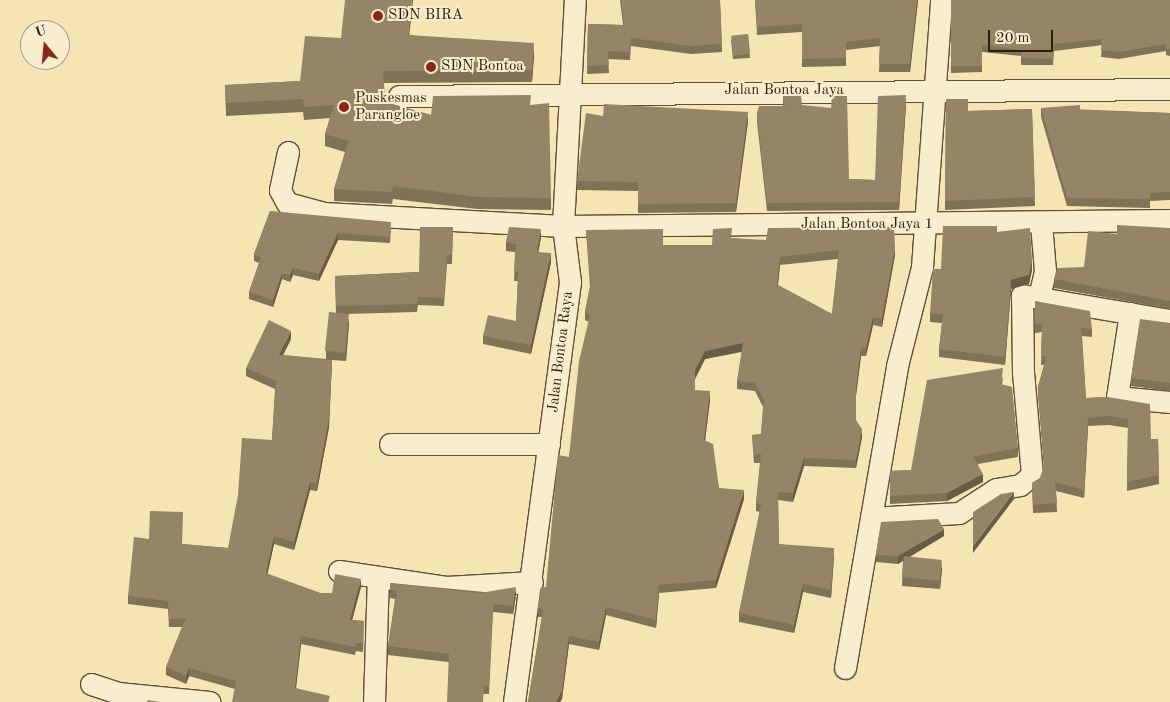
<!DOCTYPE html>
<style>
body{margin:0}
#map{position:relative;width:1170px;height:702px;overflow:hidden;background:#f5e5b3;font-family:"Old Standard TT",serif}
div>[style]{position:absolute}
.roads{filter:drop-shadow(1px 0 #5f4e3a) drop-shadow(-1px 0 #5f4e3a) drop-shadow(0 1px #5f4e3a) drop-shadow(0 -1px #5f4e3a)}
.minor>*{height:21px;margin:-10.5px;padding:0 10.5px;transform-origin:10.5px;border-radius:10.5px;background:#f8eece}
.wall>*{inset:0;background:#807257}
.shaded-wall>*{inset:0;background:#685c47}
.building>*{inset:0;background:#958465;transform-origin:0 0}
.dots>*{width:14px;height:14px;translate:-50% -50%;box-sizing:border-box;border:2px solid #f8eece;border-radius:50%}
span{translate:-50% -50%;white-space:nowrap;text-align:center;line-height:1.15;-webkit-text-stroke:4px #f8eece;paint-order:stroke}
.poi-label{font-size:15px;color:#2d1b11}
.left{translate:0 -50%;text-align:left}
.street-label{font-size:15px;color:#2d1b11}
.north{position:absolute;left:20px;top:20px;width:50px;height:50px;box-sizing:border-box;background:#f8eece;border:1px solid #a79a82;border-radius:50%;rotate:343deg;font-size:14px;font-weight:700;line-height:20px;text-align:center;color:#2d1b11}
.north::after{content:'';display:block;margin:auto;width:18px;height:22px;background:#8f2418;clip-path:polygon(50% 0,100% 100%,50% 72%,0 100%)}
.scale{position:absolute;left:988px;top:30px;width:65px;height:22px;box-sizing:border-box;border:2px solid #2d1b11;border-top:0;padding-left:6px;font-size:15px;line-height:18px;white-space:nowrap;color:#2d1b11;-webkit-text-stroke:4px #f8eece;paint-order:stroke}
</style>
<div id="map">
<div class="roads">
<div class="minor">
<div style="left:399px;top:96px;width:771px;rotate:-0.52deg"></div>
<div style="left:288px;top:152px;width:39px;rotate:102deg"></div>
<div style="left:280px;top:190px;width:15px;rotate:62deg"></div>
<div style="left:287px;top:203px;width:38px;rotate:15deg"></div>
<div style="left:324px;top:213px;width:239px;rotate:3.1deg"></div>
<div style="left:563px;top:226px;width:607px;rotate:-0.57deg"></div>
<div style="left:1039px;top:297px;width:27px;rotate:-77deg"></div>
<div style="left:1045px;top:271px;width:48px;rotate:-94.8deg"></div>
<div style="left:1130px;top:313px;width:85px;rotate:98.8deg"></div>
<div style="left:1117px;top:397px;width:53px;rotate:5.4deg"></div>
<div style="left:390px;top:444px;width:159px"></div>
<div style="left:871px;top:518px;width:88px;rotate:-3.3deg"></div>
<div style="left:959px;top:513px;width:44px;rotate:-33deg"></div>
<div style="left:996px;top:489px;width:24px;rotate:-9deg"></div>
<div style="left:1020px;top:485px;width:16px;rotate:-40deg"></div>
<div style="left:1032px;top:475px;width:102px;rotate:-95deg"></div>
<div style="left:1023px;top:373px;width:78px;rotate:-90.7deg"></div>
<div style="left:1022px;top:295px;width:150px;rotate:9.6deg"></div>
<div style="left:339px;top:571px;width:108px;rotate:8.5deg"></div>
<div style="left:446px;top:587px;width:86px;rotate:-3.3deg"></div>
<div style="left:845px;top:668px;width:306px;rotate:-80.2deg"></div>
<div style="left:897px;top:366px;width:102px;rotate:-75.8deg"></div>
<div style="left:922px;top:267px;width:268px;rotate:-85.9deg"></div>
<div style="left:91px;top:684px;width:28px;rotate:18deg"></div>
<div style="left:118px;top:693px;width:92px;rotate:5.6deg"></div>
<div style="left:374px;top:702px;width:125px;rotate:-88.2deg"></div>
<div style="left:514px;top:702px;width:424px;rotate:-82.4deg"></div>
<div style="left:570px;top:282px;width:56px;rotate:-97.1deg"></div>
<div style="left:563px;top:226px;width:226px;rotate:-87deg"></div>
</div>
</div>
<div class="wall">
<div style="clip-path:polygon(620px 0,720px 0,722px 52px,691px 54px,631px 46px,630px 60px,608px 59px,609px 73px,587px 74px,588px 24px,623px 25px)"></div>
<div style="clip-path:polygon(755px 0,918px 0,910px 72px,879px 72px,880px 46px,846px 50px,846px 66px,802px 67px,802px 32px,757px 35px)"></div>
<div style="clip-path:polygon(951px 0,1170px 0,1170px 56px,1166px 55px,1166px 51px,1119px 59px,1101px 57px,1102px 45px,1054px 51px,1053px 65px,1021px 65px,1021px 56px,982px 52px,982px 72px,951px 73px)"></div>
<div style="clip-path:polygon(748px 34px,750px 58px,733px 59px,731px 40px)"></div>
<div style="clip-path:polygon(410px 35px,534px 55px,532px 82px,384px 83px,385px 102px,431px 115px,531px 105px,551px 198px,551px 210px,477px 209px,393px 199px,392px 204px,334px 201px,334px 189px,345px 152px,325px 146px,325px 134px,330px 118px,304px 120px,303px 112px,226px 116px,225px 85px,300px 81px,341px 38px)"></div>
<div style="clip-path:polygon(783px 96px,802px 105px,849px 179px,875px 180px,906px 104px,899px 210px,767px 211px,757px 122px,757px 113px,783px 106px)"></div>
<div style="clip-path:polygon(946px 99px,968px 111px,1032px 109px,1035px 206px,945px 210px)"></div>
<div style="clip-path:polygon(1041px 108px,1170px 113px,1170px 200px,1150px 201px,1150px 208px,1067px 206px,1041px 117px)"></div>
<div style="clip-path:polygon(603px 116px,748px 121px,736px 212px,638px 213px,638px 191px,577px 190px,577px 181px)"></div>
<div style="clip-path:polygon(270px 211px,391px 229px,390px 243px,338px 240px,319px 281px,293px 275px,290px 282px,282px 279px,273px 307px,249px 299px,249px 292px,259px 263px,254px 261px,254px 254px)"></div>
<div style="clip-path:polygon(453px 227px,452px 264px,447px 264px,444px 306px,418px 305px,417px 312px,345px 314px,349px 323px,346px 361px,332px 360px,329px 427px,317px 491px,310px 490px,294px 550px,274px 544px,267px 574px,320px 593px,332px 593px,361px 587px,352px 620px,364px 621px,363px 652px,356px 651px,355px 655px,301px 644px,296px 688px,330px 702px,235px 689px,189px 676px,186px 684px,166px 675px,166px 667px,182px 627px,169px 627px,168px 609px,128px 604px,128px 596px,182px 544px,228px 548px,272px 440px,275px 389px,246px 376px,246px 368px,291px 339px,283px 355px,326px 359px,326px 351px,336px 313px,335px 276px,419px 272px)"></div>
<div style="clip-path:polygon(1170px 228px,1170px 309px,1054px 288px,1054px 279px,1084px 267px,1117px 234px)"></div>
<div style="clip-path:polygon(evenodd,586px 230px,663px 245px,712px 245px,732px 238px,895px 255px,882px 327px,873px 325px,866px 356px,861px 356px,856px 395px,856px 420px,862px 437px,856px 468px,804px 466px,793px 502px,778px 500px,779px 544px,834px 556px,831px 598px,803px 592px,794px 633px,739px 622px,739px 613px,760px 512px,756px 511px,756px 503px,760px 463px,754px 463px,752px 435px,761px 434px,763px 407px,755px 391px,737px 389px,737px 381px,742px 352px,705px 359px,695px 379px,695px 390px,710px 400px,705px 441px,719px 488px,744px 499px,716px 588px,659px 593px,656px 628px,606px 615px,599px 650px,569px 644px,562px 699px,560px 702px,528px 702px,542px 617px,538px 617px,538px 608px,546px 587px,569px 457px,589px 322px,585px 320px,585px 312px,590px 286px,586px 230px,838px 259px,832px 314px,778px 285px,780px 265px,838px 259px)"></div>
<div style="clip-path:polygon(997px 232px,1032px 270px,1029px 284px,1011px 289px,1005px 365px,939px 357px,939px 349px,942px 323px,930px 322px,930px 314px,941px 269px)"></div>
<div style="clip-path:polygon(541px 237px,538px 252px,551px 262px,531px 354px,483px 344px,483px 336px,516px 321px,518px 281px,514px 281px,515px 252px,506px 251px,506px 242px)"></div>
<div style="clip-path:polygon(1035px 301px,1092px 329px,1092px 337px,1082px 336px,1086px 398px,1108px 397px,1151px 439px,1158px 439px,1159px 484px,1127px 491px,1128px 428px,1109px 425px,1088px 426px,1084px 498px,1056px 491px,1057px 512px,1033px 513px,1032px 483px,1040px 478px,1044px 467px,1038px 395px,1038px 387px,1044px 365px,1041px 365px,1042px 332px,1035px 333px)"></div>
<div style="clip-path:polygon(1170px 323px,1170px 391px,1131px 386px,1131px 378px)"></div>
<div style="clip-path:polygon(1003px 377px,1002px 384px,1018px 448px,1018px 457px,978px 464px,983px 482px,947px 501px,890px 504px,890px 471px,911px 470px)"></div>
<div style="clip-path:polygon(944px 536px,909px 557px,942px 568px,940px 589px,902px 586px,903px 560px,898px 564px,876px 562px,876px 555px)"></div>
<div style="clip-path:polygon(390px 583px,516px 595px,513px 614px,493px 612px,489px 694px,484px 694px,448px 662px,388px 655px,388px 646px,395px 599px,390px 598px)"></div>
</div>
<div class="shaded-wall">
<div style="clip-path:polygon(412px 0,413px 0,408px 47px,408px 35px)"></div>
<div style="clip-path:polygon(917px 0,918px 0,910px 72px,910px 64px)"></div>
<div style="clip-path:polygon(534px 43px,534px 55px,532px 82px,532px 70px)"></div>
<div style="clip-path:polygon(906px 95px,906px 104px,899px 210px,899px 202px)"></div>
<div style="clip-path:polygon(748px 112px,748px 121px,736px 212px,736px 203px)"></div>
<div style="clip-path:polygon(541px 229px,541px 237px,537px 261px,537px 252px)"></div>
<div style="clip-path:polygon(338px 233px,338px 240px,319px 281px,319px 274px)"></div>
<div style="clip-path:polygon(895px 247px,895px 255px,882px 327px,882px 319px)"></div>
<div style="clip-path:polygon(551px 253px,551px 262px,531px 354px,531px 345px)"></div>
<div style="clip-path:polygon(780px 257px,780px 265px,777px 293px,777px 285px)"></div>
<div style="clip-path:polygon(1032px 261px,1032px 270px,1029px 284px,1011px 289px,1005px 365px,1005px 357px,1011px 280px)"></div>
<div style="clip-path:polygon(293px 268px,293px 275px,290px 282px,290px 275px)"></div>
<div style="clip-path:polygon(282px 273px,282px 279px,273px 307px,273px 300px)"></div>
<div style="clip-path:polygon(349px 314px,349px 323px,346px 361px,346px 352px)"></div>
<div style="clip-path:polygon(873px 317px,873px 325px,866px 356px,866px 348px)"></div>
<div style="clip-path:polygon(291px 331px,291px 339px,279px 363px,279px 355px)"></div>
<div style="clip-path:polygon(743px 343px,743px 351px,705px 359px,695px 379px,695px 370px,705px 351px)"></div>
<div style="clip-path:polygon(861px 348px,861px 356px,856px 396px,856px 388px)"></div>
<div style="clip-path:polygon(332px 360px,329px 427px,317px 491px,317px 483px)"></div>
<div style="clip-path:polygon(710px 391px,710px 400px,704px 449px,704px 440px)"></div>
<div style="clip-path:polygon(1088px 418px,1088px 426px,1084px 498px,1084px 490px)"></div>
<div style="clip-path:polygon(862px 429px,862px 437px,856px 468px,856px 460px)"></div>
<div style="clip-path:polygon(804px 458px,804px 466px,793px 502px,793px 493px)"></div>
<div style="clip-path:polygon(983px 474px,983px 482px,947px 501px,947px 493px)"></div>
<div style="clip-path:polygon(310px 482px,310px 490px,294px 550px,294px 542px)"></div>
<div style="clip-path:polygon(744px 490px,744px 499px,716px 588px,716px 580px)"></div>
<div style="clip-path:polygon(1014px 492px,1014px 499px,973px 553px,973px 546px)"></div>
<div style="clip-path:polygon(944px 529px,944px 536px,898px 564px,898px 556px)"></div>
<div style="clip-path:polygon(274px 536px,274px 544px,266px 581px,266px 573px)"></div>
<div style="clip-path:polygon(834px 548px,834px 556px,831px 598px,831px 590px)"></div>
<div style="clip-path:polygon(942px 560px,942px 568px,940px 589px,940px 581px)"></div>
<div style="clip-path:polygon(361px 579px,361px 587px,350px 628px,350px 620px)"></div>
<div style="clip-path:polygon(803px 584px,803px 592px,794px 633px,794px 625px)"></div>
<div style="clip-path:polygon(659px 585px,659px 593px,656px 628px,656px 620px)"></div>
<div style="clip-path:polygon(516px 587px,516px 595px,513px 614px,513px 606px)"></div>
<div style="clip-path:polygon(606px 607px,606px 615px,599px 650px,599px 642px)"></div>
<div style="clip-path:polygon(301px 636px,301px 644px,295px 696px,295px 688px)"></div>
<div style="clip-path:polygon(569px 636px,569px 644px,562px 699px,560px 702px,556px 702px)"></div>
<div style="clip-path:polygon(189px 668px,189px 676px,186px 684px,186px 676px)"></div>
</div>
<div class="building">
<div style="clip-path:polygon(345px 0,412px 0,408px 35px,534px 43px,532px 70px,383px 71px,385px 102px,431px 115px,433px 96px,531px 95px,530px 105px,549px 103px,551px 198px,477px 197px,393px 186px,392px 192px,334px 189px,349px 141px,325px 134px,334px 105px,304px 107px,303px 99px,226px 103px,225px 85px,300px 81px,305px 36px,341px 38px)"></div>
<div style="clip-path:polygon(621px 0,720px 0,722px 44px,691px 46px,631px 38px,630px 52px,608px 51px,609px 65px,587px 66px,588px 24px,624px 25px)"></div>
<div style="clip-path:polygon(755px 0,917px 0,910px 64px,879px 64px,880px 38px,846px 42px,846px 58px,802px 59px,802px 24px,757px 27px)"></div>
<div style="clip-path:polygon(951px 0,1170px 0,1170px 49px,1166px 49px,1166px 44px,1119px 52px,1101px 50px,1102px 39px,1054px 44px,1053px 59px,1021px 58px,1022px 50px,982px 45px,982px 66px,951px 66px)"></div>
<div style="left:748px;top:34px;width:20px;height:17px;rotate:84deg"></div>
<div style="clip-path:polygon(906px 95px,899px 202px,767px 203px,757px 113px,759px 106px,785px 106px,783px 96px,801px 96px,802px 105px,831px 108px,832px 96px,847px 96px,849px 179px,875px 180px,878px 96px)"></div>
<div style="clip-path:polygon(946px 99px,968px 99px,968px 111px,1032px 109px,1035px 197px,945px 201px)"></div>
<div style="clip-path:polygon(604px 104px,748px 112px,736px 203px,638px 204px,638px 182px,577px 181px,586px 113px,603px 116px)"></div>
<div style="clip-path:polygon(1080px 105px,1080px 110px,1170px 113px,1170px 192px,1150px 193px,1150px 199px,1067px 198px,1041px 108px)"></div>
<div style="clip-path:polygon(270px 211px,391px 222px,390px 237px,338px 233px,319px 274px,293px 268px,290px 275px,282px 273px,273px 300px,249px 292px,261px 257px,254px 254px)"></div>
<div style="clip-path:polygon(1117px 225px,1170px 228px,1170px 301px,1054px 279px,1057px 268px,1084px 267px,1088px 231px,1117px 234px)"></div>
<div style="clip-path:polygon(943px 226px,997px 226px,997px 232px,1030px 228px,1032px 261px,1029px 275px,1011px 280px,1005px 357px,939px 349px,943px 314px,930px 314px,933px 269px,941px 269px)"></div>
<div style="clip-path:polygon(420px 227px,453px 227px,452px 255px,447px 255px,444px 298px,418px 297px,417px 304px,336px 306px,335px 276px,419px 272px)"></div>
<div style="clip-path:polygon(509px 227px,541px 229px,537px 252px,551px 253px,531px 345px,483px 336px,488px 315px,516px 321px,518px 272px,514px 272px,516px 244px,506px 242px)"></div>
<div style="clip-path:polygon(evenodd,894px 227px,895px 247px,882px 319px,873px 317px,866px 348px,861px 348px,856px 388px,856px 420px,862px 429px,856px 460px,804px 458px,793px 493px,778px 492px,779px 544px,834px 548px,831px 590px,803px 584px,794px 625px,739px 613px,761px 504px,756px 503px,761px 454px,754px 455px,752px 435px,761px 434px,764px 400px,755px 383px,737px 381px,743px 343px,705px 351px,695px 370px,695px 390px,710px 391px,704px 440px,713px 444px,719px 488px,744px 490px,716px 580px,659px 585px,656px 620px,606px 607px,599px 642px,569px 636px,562px 691px,556px 702px,528px 702px,543px 609px,538px 608px,541px 587px,546px 587px,558px 455px,569px 457px,579px 361px,590px 315px,585px 312px,591px 284px,586px 230px,663px 229px,663px 245px,712px 245px,713px 229px,732px 228px,731px 238px,766px 240px,768px 228px,894px 227px,839px 250px,832px 314px,777px 285px,780px 257px,839px 250px)"></div>
<div style="clip-path:polygon(1035px 301px,1090px 311px,1092px 329px,1081px 328px,1086px 398px,1108px 397px,1150px 404px,1151px 439px,1158px 439px,1159px 475px,1127px 482px,1128px 419px,1109px 416px,1088px 418px,1084px 490px,1055px 482px,1057px 503px,1033px 505px,1032px 483px,1040px 478px,1044px 465px,1038px 387px,1047px 356px,1041px 356px,1042px 324px,1035px 324px)"></div>
<div style="left:329px;top:312px;width:20px;height:39px;rotate:6deg"></div>
<div style="clip-path:polygon(1140px 319px,1170px 323px,1170px 383px,1131px 378px)"></div>
<div style="clip-path:polygon(269px 320px,291px 331px,279px 355px,332px 360px,329px 419px,317px 483px,310px 482px,294px 542px,274px 536px,266px 573px,320px 593px,332px 593px,335px 574px,361px 579px,350px 620px,364px 621px,363px 643px,356px 643px,355px 647px,301px 636px,295px 688px,330px 696px,328px 702px,232px 702px,236px 681px,189px 668px,186px 676px,166px 667px,186px 618px,169px 619px,168px 601px,128px 596px,134px 537px,149px 539px,150px 511px,183px 512px,182px 544px,228px 548px,238px 495px,242px 438px,272px 440px,276px 381px,246px 368px)"></div>
<div style="clip-path:polygon(1003px 368px,1001px 384px,1012px 387px,1018px 448px,973px 457px,983px 474px,947px 493px,890px 496px,890px 471px,911px 470px,927px 380px)"></div>
<div style="clip-path:polygon(1014px 492px,973px 546px,973px 512px,1001px 494px)"></div>
<div style="clip-path:polygon(938px 519px,944px 529px,898px 556px,876px 555px,881px 522px)"></div>
<div style="left:904px;top:556px;width:38px;height:21px;rotate:6deg"></div>
<div style="clip-path:polygon(390px 583px,480px 593px,516px 587px,513px 606px,493px 604px,489px 686px,484px 686px,483px 702px,447px 702px,449px 654px,388px 646px,397px 591px,390px 590px)"></div>
<div style="clip-path:polygon(148px 700px,160px 702px,147px 702px)"></div>
</div>
<div class="dots">
<div style="left:378px;top:16px;background:#8f2418"></div>
<div style="left:431px;top:67px;background:#8f2418"></div>
<div style="left:344px;top:107px;background:#8f2418"></div>
</div>
<div class="poi-label">
<span class="left" style="left:388px;top:16px">SDN BIRA</span>
<span class="left" style="left:441px;top:67px">SDN Bontoa</span>
<span class="left" style="left:355px;top:107px">Puskesmas<br>Parangloe</span>
</div>
<div class="street-label">
<span style="left:784px;top:91px">Jalan Bontoa Jaya</span>
<span style="left:867px;top:225px">Jalan Bontoa Jaya 1</span>
<span style="left:561px;top:352px;rotate:-83deg">Jalan Bontoa Raya</span>
</div>
<div class="north">U</div>
<div class="scale">20 m</div>
</div>
